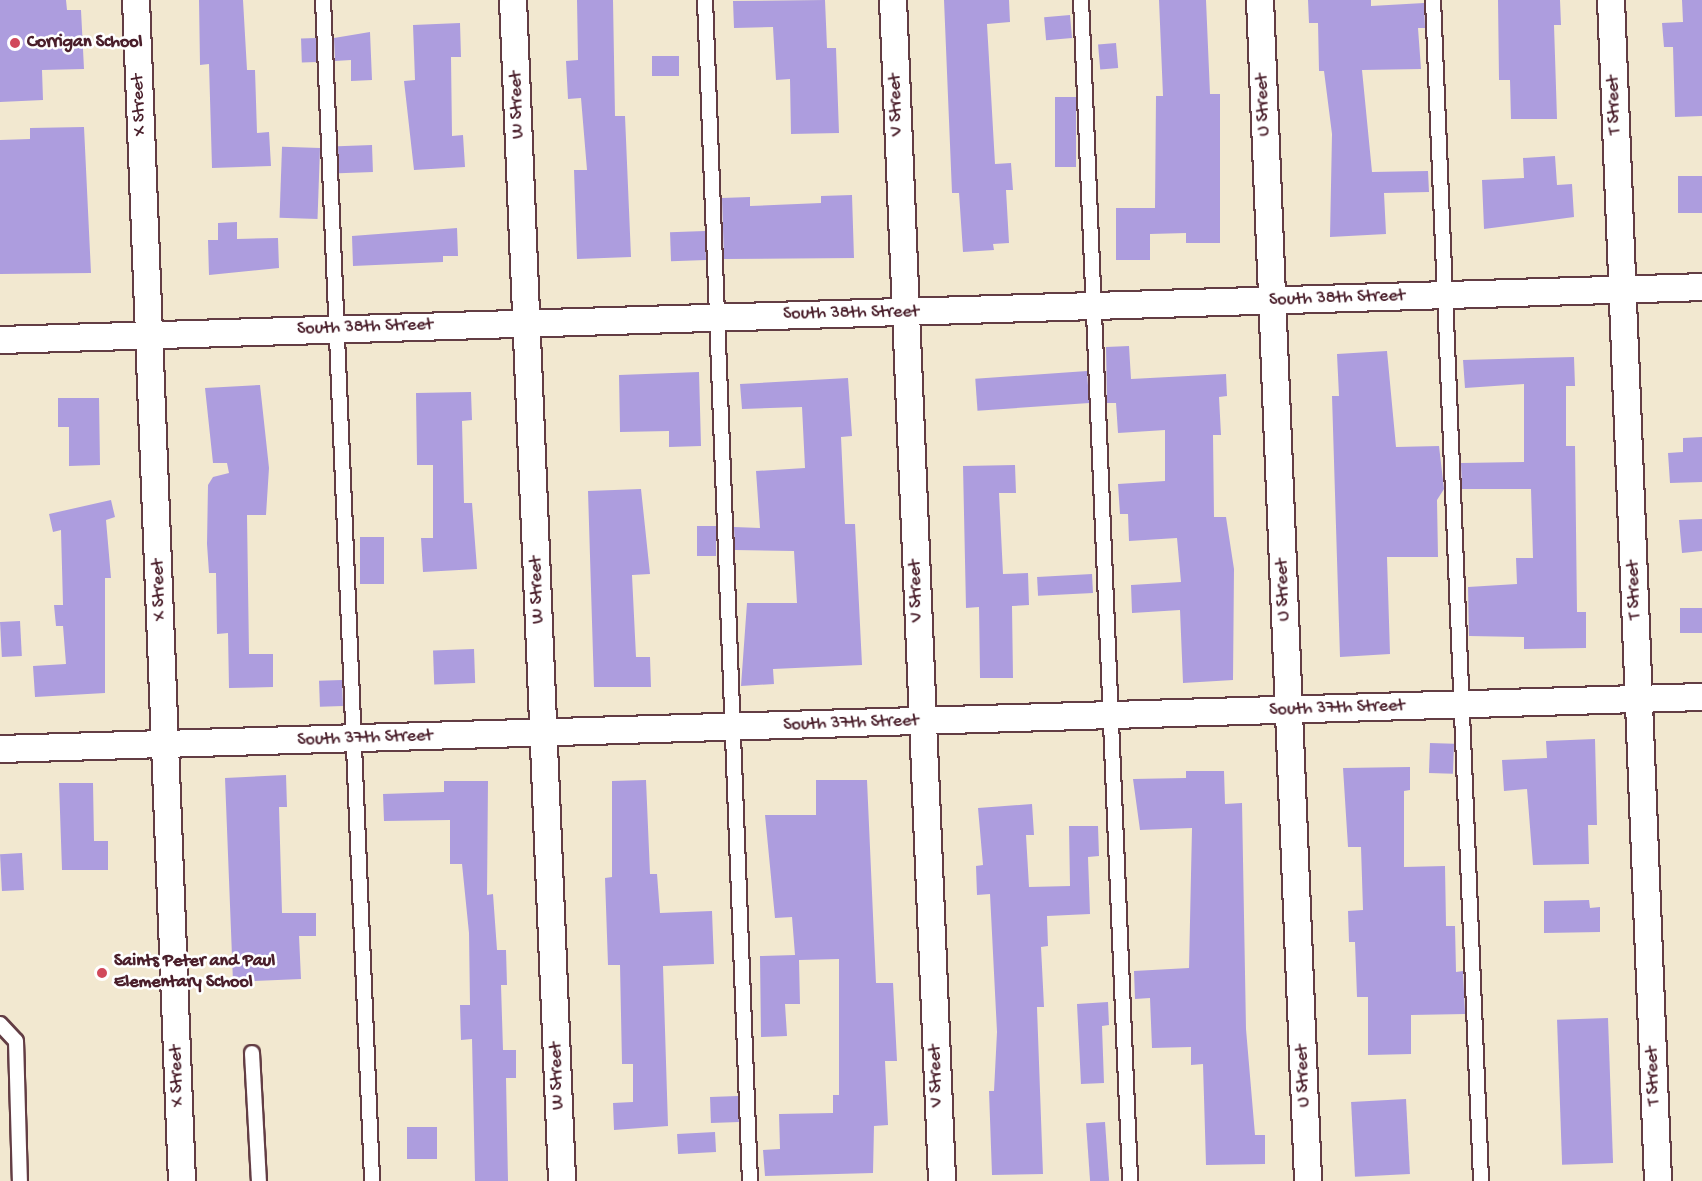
<!DOCTYPE html>
<style>
body{margin:0}
#map{position:relative;width:1702px;height:1181px;overflow:hidden;background:#f2e8d0;font-family:"Gochi Hand",sans-serif}
div>[style]{position:absolute}
.building>*{inset:0;background:#ad9dde;transform-origin:0 0}
.roads{filter:drop-shadow(2px 0 #633d44) drop-shadow(-2px 0 #633d44) drop-shadow(0 2px #633d44) drop-shadow(0 -2px #633d44)}
.service>*{height:14px;margin:-7px;padding:0 7px;transform-origin:7px;border-radius:7px;background:#fff}
.minor>*{height:26px;margin:-13px;padding:0 13px;transform-origin:13px;border-radius:13px;background:#fff}
.dots>*{width:16px;height:16px;translate:-50% -50%;box-sizing:border-box;border:3px solid #fff;border-radius:50%}
span{translate:-50% -50%;white-space:nowrap;text-align:center;line-height:1.15;-webkit-text-stroke:5px #fff;paint-order:stroke}
.poi-label{font-size:18px;color:#4a1f2b;font-weight:700}
.left{translate:0 -50%;text-align:left}
.street-label{font-size:18px;color:#4a1f2b}
</style>
<div id="map">
<div class="building">
<div style="clip-path:polygon(0 0,66px 0,67px 10px,81px 10px,84px 69px,42px 70px,43px 100px,0 102px)"></div>
<div style="clip-path:polygon(199px 0,243px 0,247px 70px,255px 70px,257px 133px,269px 132px,271px 166px,212px 168px,209px 64px,200px 65px)"></div>
<div style="clip-path:polygon(577px 0,613px 0,615px 116px,625px 116px,631px 257px,577px 259px,574px 170px,587px 170px,581px 98px,568px 99px,566px 61px,578px 60px)"></div>
<div style="clip-path:polygon(825px 0,827px 48px,836px 48px,839px 133px,791px 134px,790px 79px,776px 80px,773px 27px,734px 28px,733px 1px)"></div>
<div style="clip-path:polygon(944px 0,1009px 0,1010px 22px,987px 24px,995px 164px,1011px 163px,1013px 190px,1006px 190px,1009px 243px,993px 244px,994px 250px,963px 252px,959px 193px,952px 193px)"></div>
<div style="clip-path:polygon(1159px 0,1206px 0,1210px 94px,1220px 94px,1220px 243px,1186px 243px,1186px 233px,1150px 234px,1150px 260px,1116px 260px,1116px 208px,1155px 208px,1156px 96px,1163px 96px)"></div>
<div style="clip-path:polygon(1308px 0,1371px 0,1371px 6px,1424px 3px,1425px 28px,1418px 28px,1421px 69px,1362px 70px,1372px 172px,1428px 171px,1429px 192px,1384px 193px,1386px 234px,1330px 237px,1332px 134px,1324px 71px,1319px 71px,1318px 23px,1309px 23px)"></div>
<div style="clip-path:polygon(1498px 0,1560px 0,1561px 25px,1554px 25px,1557px 119px,1511px 119px,1510px 80px,1499px 80px)"></div>
<div style="clip-path:polygon(1682px 0,1702px 0,1702px 116px,1675px 117px,1673px 47px,1664px 47px,1662px 23px,1683px 22px)"></div>
<div style="left:1070px;top:15px;width:23px;height:26px;rotate:85deg"></div>
<div style="clip-path:polygon(460px 23px,461px 57px,451px 57px,452px 136px,463px 135px,465px 167px,414px 170px,404px 81px,415px 80px,413px 25px)"></div>
<div style="clip-path:polygon(370px 32px,372px 80px,351px 81px,351px 60px,335px 61px,334px 38px)"></div>
<div style="left:316px;top:38px;width:24px;height:15px;rotate:88deg"></div>
<div style="left:1116px;top:43px;width:25px;height:18px;rotate:85deg"></div>
<div style="left:652px;top:56px;width:27px;height:20px"></div>
<div style="left:1076px;top:97px;width:70px;height:21px;rotate:90deg"></div>
<div style="clip-path:polygon(84px 127px,91px 273px,0 274px,0 140px,30px 139px,30px 128px)"></div>
<div style="left:372px;top:145px;width:27px;height:34px;rotate:88deg"></div>
<div style="left:320px;top:148px;width:71px;height:38px;rotate:92deg"></div>
<div style="clip-path:polygon(1555px 156px,1557px 185px,1572px 184px,1574px 217px,1484px 229px,1482px 180px,1524px 178px,1523px 158px)"></div>
<div style="left:1702px;top:176px;width:37px;height:24px;rotate:90deg"></div>
<div style="clip-path:polygon(852px 195px,854px 258px,724px 259px,722px 198px,750px 197px,750px 206px,821px 203px,821px 196px)"></div>
<div style="clip-path:polygon(237px 222px,237px 239px,278px 238px,279px 268px,209px 275px,208px 240px,218px 240px,218px 223px)"></div>
<div style="clip-path:polygon(457px 228px,458px 256px,443px 256px,443px 262px,353px 266px,352px 236px)"></div>
<div style="left:705px;top:231px;width:29px;height:35px;rotate:88deg"></div>
<div style="clip-path:polygon(1129px 346px,1131px 379px,1226px 374px,1227px 396px,1219px 397px,1221px 435px,1213px 435px,1214px 517px,1226px 517px,1234px 569px,1233px 680px,1183px 683px,1180px 610px,1132px 613px,1131px 585px,1181px 582px,1177px 538px,1129px 541px,1128px 514px,1120px 514px,1118px 484px,1165px 481px,1165px 430px,1118px 433px,1116px 403px,1107px 403px,1106px 347px)"></div>
<div style="clip-path:polygon(1387px 351px,1396px 447px,1439px 446px,1444px 489px,1437px 500px,1438px 557px,1387px 557px,1390px 654px,1340px 657px,1332px 396px,1339px 396px,1337px 354px)"></div>
<div style="clip-path:polygon(1574px 357px,1575px 386px,1566px 386px,1566px 446px,1575px 446px,1577px 612px,1586px 612px,1586px 648px,1524px 649px,1524px 637px,1469px 636px,1468px 587px,1517px 584px,1516px 558px,1533px 558px,1531px 489px,1462px 489px,1461px 463px,1524px 462px,1524px 384px,1465px 388px,1463px 360px)"></div>
<div style="left:1087px;top:371px;width:32px;height:112px;rotate:86deg"></div>
<div style="clip-path:polygon(699px 372px,701px 446px,669px 447px,669px 431px,620px 432px,619px 375px)"></div>
<div style="clip-path:polygon(848px 378px,852px 436px,841px 437px,845px 524px,855px 524px,862px 665px,773px 669px,774px 684px,741px 686px,747px 603px,797px 603px,794px 551px,735px 550px,734px 527px,760px 528px,756px 471px,805px 468px,802px 407px,742px 409px,740px 384px)"></div>
<div style="clip-path:polygon(260px 385px,269px 468px,266px 515px,247px 515px,249px 654px,273px 654px,273px 687px,229px 688px,228px 633px,217px 634px,216px 573px,209px 573px,207px 544px,208px 485px,213px 477px,229px 473px,227px 463px,213px 463px,205px 388px)"></div>
<div style="clip-path:polygon(471px 392px,472px 420px,462px 421px,464px 503px,472px 503px,477px 569px,423px 572px,421px 538px,433px 538px,433px 465px,417px 465px,416px 393px)"></div>
<div style="clip-path:polygon(58px 398px,99px 398px,100px 465px,69px 466px,69px 427px,58px 427px)"></div>
<div style="clip-path:polygon(1702px 437px,1702px 482px,1670px 483px,1668px 453px,1683px 452px,1683px 438px)"></div>
<div style="clip-path:polygon(1015px 465px,1016px 493px,999px 493px,1003px 574px,1028px 573px,1029px 605px,1012px 606px,1013px 678px,980px 678px,979px 607px,966px 608px,963px 466px)"></div>
<div style="clip-path:polygon(641px 489px,650px 574px,632px 575px,636px 657px,650px 657px,651px 687px,594px 687px,588px 491px)"></div>
<div style="clip-path:polygon(111px 500px,115px 517px,106px 520px,111px 578px,105px 578px,105px 693px,35px 697px,33px 666px,66px 664px,63px 626px,56px 626px,54px 605px,63px 605px,61px 530px,53px 532px,49px 514px)"></div>
<div style="clip-path:polygon(1702px 519px,1702px 551px,1682px 553px,1679px 520px)"></div>
<div style="left:697px;top:526px;width:19px;height:30px"></div>
<div style="left:360px;top:537px;width:24px;height:47px"></div>
<div style="left:1092px;top:574px;width:19px;height:55px;rotate:87deg"></div>
<div style="left:1702px;top:608px;width:25px;height:22px;rotate:90deg"></div>
<div style="left:20px;top:621px;width:35px;height:20px;rotate:87deg"></div>
<div style="left:474px;top:649px;width:34px;height:41px;rotate:88deg"></div>
<div style="left:342px;top:680px;width:26px;height:23px;rotate:88deg"></div>
<div style="clip-path:polygon(1595px 739px,1597px 825px,1588px 825px,1589px 864px,1533px 865px,1527px 789px,1504px 791px,1502px 760px,1547px 758px,1546px 741px)"></div>
<div style="left:1430px;top:743px;width:24px;height:30px;rotate:2deg"></div>
<div style="clip-path:polygon(1410px 767px,1410px 790px,1404px 791px,1404px 867px,1445px 866px,1446px 926px,1455px 926px,1456px 972px,1463px 971px,1465px 1014px,1411px 1015px,1411px 1054px,1368px 1055px,1368px 997px,1357px 997px,1355px 942px,1349px 942px,1348px 911px,1363px 910px,1361px 847px,1348px 847px,1343px 768px)"></div>
<div style="clip-path:polygon(1186px 771px,1224px 771px,1225px 804px,1242px 803px,1246px 1029px,1255px 1135px,1265px 1135px,1265px 1164px,1206px 1165px,1203px 1064px,1191px 1065px,1191px 1047px,1152px 1048px,1150px 998px,1135px 999px,1134px 971px,1189px 968px,1192px 828px,1140px 830px,1133px 779px,1186px 778px)"></div>
<div style="clip-path:polygon(286px 775px,287px 807px,279px 807px,282px 913px,316px 913px,316px 936px,299px 936px,301px 979px,233px 982px,225px 778px)"></div>
<div style="clip-path:polygon(646px 780px,650px 874px,657px 874px,660px 913px,712px 911px,714px 964px,663px 966px,668px 1126px,614px 1130px,613px 1103px,633px 1102px,633px 1064px,622px 1064px,620px 965px,608px 965px,605px 878px,612px 877px,612px 781px)"></div>
<div style="clip-path:polygon(816px 780px,867px 780px,876px 983px,893px 983px,897px 1061px,885px 1061px,888px 1125px,874px 1126px,873px 1173px,765px 1176px,763px 1150px,780px 1149px,779px 1114px,833px 1113px,833px 1095px,839px 1095px,839px 959px,799px 960px,800px 1004px,785px 1004px,787px 1036px,761px 1037px,760px 956px,795px 955px,792px 917px,775px 918px,765px 815px,816px 815px)"></div>
<div style="clip-path:polygon(444px 781px,488px 781px,487px 895px,493px 894px,497px 950px,506px 950px,507px 985px,501px 985px,503px 1050px,516px 1050px,516px 1078px,506px 1078px,508px 1181px,475px 1181px,472px 1039px,461px 1040px,460px 1005px,470px 1005px,469px 933px,462px 864px,450px 864px,450px 820px,384px 821px,383px 794px,444px 792px)"></div>
<div style="clip-path:polygon(59px 783px,93px 783px,94px 841px,108px 841px,108px 870px,62px 870px)"></div>
<div style="clip-path:polygon(1032px 804px,1034px 835px,1026px 835px,1029px 887px,1070px 886px,1069px 826px,1098px 826px,1099px 856px,1088px 857px,1090px 914px,1047px 916px,1048px 946px,1041px 947px,1044px 1007px,1037px 1007px,1043px 1174px,992px 1175px,989px 1091px,994px 1091px,997px 1032px,990px 894px,977px 895px,976px 866px,983px 865px,978px 808px)"></div>
<div style="left:22px;top:853px;width:37px;height:22px;rotate:87deg"></div>
<div style="clip-path:polygon(1589px 900px,1590px 908px,1600px 907px,1600px 932px,1544px 933px,1544px 901px)"></div>
<div style="clip-path:polygon(1108px 1002px,1109px 1025px,1102px 1026px,1104px 1083px,1081px 1084px,1077px 1004px)"></div>
<div style="left:1608px;top:1018px;width:145px;height:51px;rotate:88deg"></div>
<div style="left:738px;top:1096px;width:26px;height:28px;rotate:88deg"></div>
<div style="left:1406px;top:1099px;width:75px;height:55px;rotate:87deg"></div>
<div style="left:1105px;top:1122px;width:59px;height:19px;rotate:86deg"></div>
<div style="left:407px;top:1127px;width:30px;height:32px"></div>
<div style="left:715px;top:1132px;width:20px;height:38px;rotate:87deg"></div>
</div>
<div class="roads">
<div class="service">
<div style="left:323px;top:0;width:1182px;rotate:87.62deg"></div>
<div style="left:705px;top:0;width:1182px;rotate:87.82deg"></div>
<div style="left:1081px;top:0;width:1182px;rotate:87.62deg"></div>
<div style="left:1433px;top:0;width:1182px;rotate:87.67deg"></div>
<div style="left:0;top:1024px;width:23px;rotate:47deg"></div>
<div style="left:16px;top:1041px;width:140px;rotate:88.4deg"></div>
<div style="left:252px;top:1053px;width:128px;rotate:86.9deg"></div>
</div>
<div class="minor">
<div style="left:136px;top:0;width:1182px;rotate:87.77deg"></div>
<div style="left:513px;top:0;width:1182px;rotate:87.62deg"></div>
<div style="left:893px;top:0;width:1182px;rotate:87.62deg"></div>
<div style="left:1260px;top:0;width:1182px;rotate:87.67deg"></div>
<div style="left:1611px;top:0;width:1182px;rotate:87.72deg"></div>
<div style="left:0;top:340px;width:1703px;rotate:-1.78deg"></div>
<div style="left:0;top:749px;width:1703px;rotate:-1.75deg"></div>
</div>
</div>
<div class="dots">
<div style="left:15px;top:43px;background:#d1495b"></div>
<div style="left:102px;top:973px;background:#d1495b"></div>
</div>
<div class="poi-label">
<span class="left" style="left:27px;top:43px">Corrigan School</span>
<span class="left" style="left:114px;top:973px">Saints Peter and Paul<br>Elementary School</span>
</div>
<div class="street-label">
<span style="left:140px;top:105px;rotate:-92deg">X Street</span>
<span style="left:518px;top:105px;rotate:-92deg">W Street</span>
<span style="left:897px;top:105px;rotate:-92deg">V Street</span>
<span style="left:1264px;top:105px;rotate:-92deg">U Street</span>
<span style="left:1615px;top:105px;rotate:-92deg">T Street</span>
<span style="left:1337px;top:299px;rotate:-2deg">South 38th Street</span>
<span style="left:851px;top:314px;rotate:-1deg">South 38th Street</span>
<span style="left:365px;top:328px;rotate:-2deg">South 38th Street</span>
<span style="left:160px;top:590px;rotate:-92deg">X Street</span>
<span style="left:538px;top:590px;rotate:-92deg">W Street</span>
<span style="left:1284px;top:590px;rotate:-92deg">U Street</span>
<span style="left:1635px;top:590px;rotate:-92deg">T Street</span>
<span style="left:917px;top:591px;rotate:-92deg">V Street</span>
<span style="left:1337px;top:709px;rotate:-2deg">South 37th Street</span>
<span style="left:851px;top:724px;rotate:-2deg">South 37th Street</span>
<span style="left:365px;top:739px;rotate:-2deg">South 37th Street</span>
<span style="left:178px;top:1076px;rotate:-92deg">X Street</span>
<span style="left:558px;top:1076px;rotate:-92deg">W Street</span>
<span style="left:937px;top:1076px;rotate:-92deg">V Street</span>
<span style="left:1304px;top:1076px;rotate:-92deg">U Street</span>
<span style="left:1654px;top:1076px;rotate:-92deg">T Street</span>
</div>
</div>
